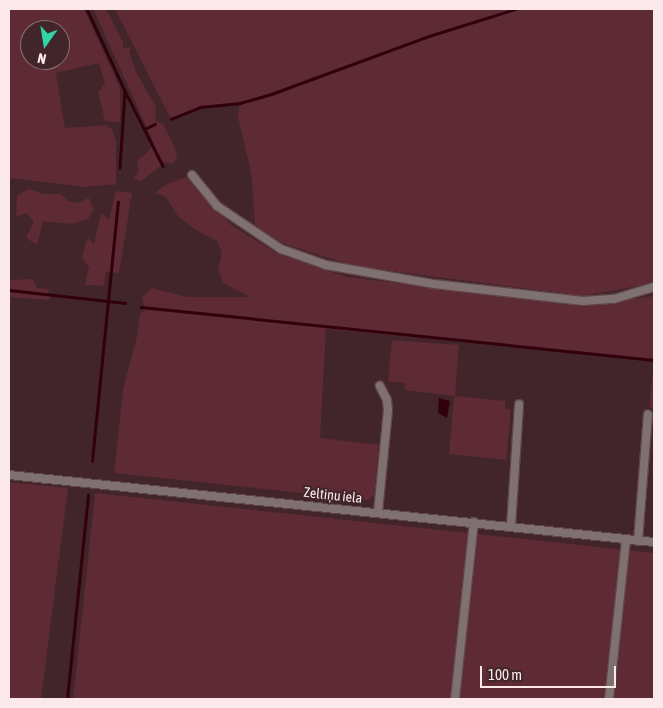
<!DOCTYPE html>
<meta charset="utf-8">
<style>
body{margin:0}
#map{position:relative;width:663px;height:708px;overflow:hidden;background:#41252a;font-family:"Asap Condensed",sans-serif}
div>[style]{position:absolute}
.green>*{inset:0;background:#5e2a34}
.water>*{inset:0;background:#31000d}
.stream>*{height:2.5px;margin:-1.25px;padding:0 1.25px;transform-origin:1.25px;border-radius:1.25px;background:#31000d}
.roads{filter:drop-shadow(1px 0 #5f4449) drop-shadow(-1px 0 #5f4449) drop-shadow(0 1px #5f4449) drop-shadow(0 -1px #5f4449)}
.minor>*{height:8px;margin:-4px;padding:0 4px;transform-origin:4px;border-radius:4px;background:#7f7072}
span{translate:-50% -50%;white-space:nowrap;text-align:center;line-height:1.15;-webkit-text-stroke:4px #41252a;paint-order:stroke}
.street-label{font-size:14px;color:#fbe8eb}
.frame{position:absolute;inset:0;border:10px solid #fbe8eb;pointer-events:none}
.north{position:absolute;left:20px;top:20px;width:50px;height:50px;box-sizing:border-box;background:#41252a;border:1px solid #8b7377;border-radius:50%;rotate:193deg;font-size:14px;font-weight:700;line-height:20px;text-align:center;color:#fbe8eb}
.north::after{content:'';display:block;margin:auto;width:18px;height:22px;background:#33d4a8;clip-path:polygon(50% 0,100% 100%,50% 72%,0 100%)}
.scale{position:absolute;left:480px;top:666px;width:136px;height:22px;box-sizing:border-box;border:2px solid #fbe8eb;border-top:0;padding-left:6px;font-size:15px;line-height:18px;white-space:nowrap;color:#fbe8eb;-webkit-text-stroke:4px #41252a;paint-order:stroke}
</style>
<div id="map">
<div class="green">
<div style="clip-path:polygon(evenodd,9px 9px,84px 9px,120px 88px,120px 122px,105px 121px,98px 92px,105px 84px,99px 63px,56px 73px,65px 128px,106px 125px,112px 129px,116px 142px,116px 184px,85px 187px,11px 178px,9px 182px,9px 9px,30px 30px,60px 30px,60px 60px,30px 60px,30px 30px)"></div>
<div style="clip-path:polygon(93px 9px,106px 9px,123px 42px,123px 49px,131px 47px,129px 52px,136px 72px,156px 107px,155px 121px,163px 124px,177px 153px,174px 164px,165px 162px,140px 182px,134px 178px,139px 170px,137px 161px,146px 154px,154px 143px)"></div>
<div style="clip-path:polygon(115px 9px,654px 9px,654px 283px,583px 296px,354px 266px,282px 243px,255px 226px,252px 177px,238px 116px,240px 103px,200px 107px,171px 119px)"></div>
<div style="clip-path:polygon(186px 177px,231px 225px,276px 253px,347px 277px,583px 306px,654px 296px,654px 360px,326px 329px,320px 438px,379px 445px,374px 495px,368px 500px,114px 473px,123px 390px,137px 336px,140px 313px,145px 311px,142px 297px,152px 288px,187px 297px,250px 297px,223px 283px,218px 270px,222px 252px,217px 241px,194px 229px,177px 215px,166px 197px,155px 193px,165px 185px)"></div>
<div style="clip-path:polygon(29px 189px,44px 194px,60px 194px,68px 201px,77px 203px,89px 198px,94px 209px,88px 219px,71px 224px,43px 221px,37px 245px,26px 238px,34px 221px,26px 213px,16px 217px,17px 196px)"></div>
<div style="clip-path:polygon(116px 191px,132px 193px,119px 273px,106px 272px,104px 286px,85px 285px,89px 267px,82px 258px,87px 238px,94px 244px,101px 213px,109px 220px)"></div>
<div style="clip-path:polygon(33px 279px,37px 288px,48px 289px,50px 300px,9px 297px,9px 280px)"></div>
<div style="clip-path:polygon(392px 340px,459px 345px,455px 396px,505px 401px,505px 408px,511px 410px,506px 460px,449px 454px,454px 396px,405px 390px,405px 383px,388px 381px)"></div>
<div style="clip-path:polygon(654px 364px,654px 408px,649px 407px)"></div>
<div style="clip-path:polygon(9px 482px,68px 488px,41px 699px,9px 699px)"></div>
<div style="clip-path:polygon(95px 493px,654px 553px,654px 699px,73px 699px)"></div>
</div>
<div class="water">
<div style="clip-path:polygon(439px 398px,450px 401px,447px 418px,438px 413px)"></div>
</div>
<div class="stream">
<div style="left:87px;top:9px;width:90px;rotate:65.1deg"></div>
<div style="left:125px;top:91px;width:77px;rotate:93.7deg"></div>
<div style="left:125px;top:91px;width:84px;rotate:63.1deg"></div>
<div style="left:171px;top:119px;width:31px;rotate:-22deg"></div>
<div style="left:200px;top:107px;width:40px;rotate:-5.7deg"></div>
<div style="left:240px;top:103px;width:35px;rotate:-16deg"></div>
<div style="left:274px;top:93px;width:165px;rotate:-20.2deg"></div>
<div style="left:429px;top:36px;width:90px;rotate:-17.4deg"></div>
<div style="left:145px;top:129px;width:11px;rotate:-27deg"></div>
<div style="left:9px;top:290px;width:117px;rotate:6.4deg"></div>
<div style="left:141px;top:307px;width:516px;rotate:5.9deg"></div>
<div style="left:92px;top:461px;width:260px;rotate:-84.3deg"></div>
<div style="left:67px;top:699px;width:205px;rotate:-84.1deg"></div>
</div>
<div class="roads">
<div class="minor">
<div style="left:192px;top:175px;width:40px;rotate:51deg"></div>
<div style="left:217px;top:206px;width:77px;rotate:33.9deg"></div>
<div style="left:281px;top:249px;width:48px;rotate:19.6deg"></div>
<div style="left:326px;top:265px;width:110px;rotate:10deg"></div>
<div style="left:434px;top:284px;width:150px;rotate:6.5deg"></div>
<div style="left:583px;top:301px;width:31px;rotate:-4deg"></div>
<div style="left:614px;top:299px;width:42px;rotate:-16.7deg"></div>
<div style="left:9px;top:475px;width:648px;rotate:5.93deg"></div>
<div style="left:378px;top:512px;width:102px;rotate:-84.4deg"></div>
<div style="left:388px;top:410px;width:10px;rotate:-96deg"></div>
<div style="left:387px;top:400px;width:16px;rotate:-117deg"></div>
<div style="left:511px;top:526px;width:122px;rotate:-86.2deg"></div>
<div style="left:638px;top:541px;width:127px;rotate:-85.5deg"></div>
<div style="left:455px;top:699px;width:178px;rotate:-83.9deg"></div>
<div style="left:609px;top:699px;width:161px;rotate:-83.9deg"></div>
</div>
</div>
<div class="street-label">
<span style="left:333px;top:495px;rotate:6deg">Zeltiņu iela</span>
</div>
<div class="frame"></div>
<div class="north">N</div>
<div class="scale">100 m</div>
</div>
